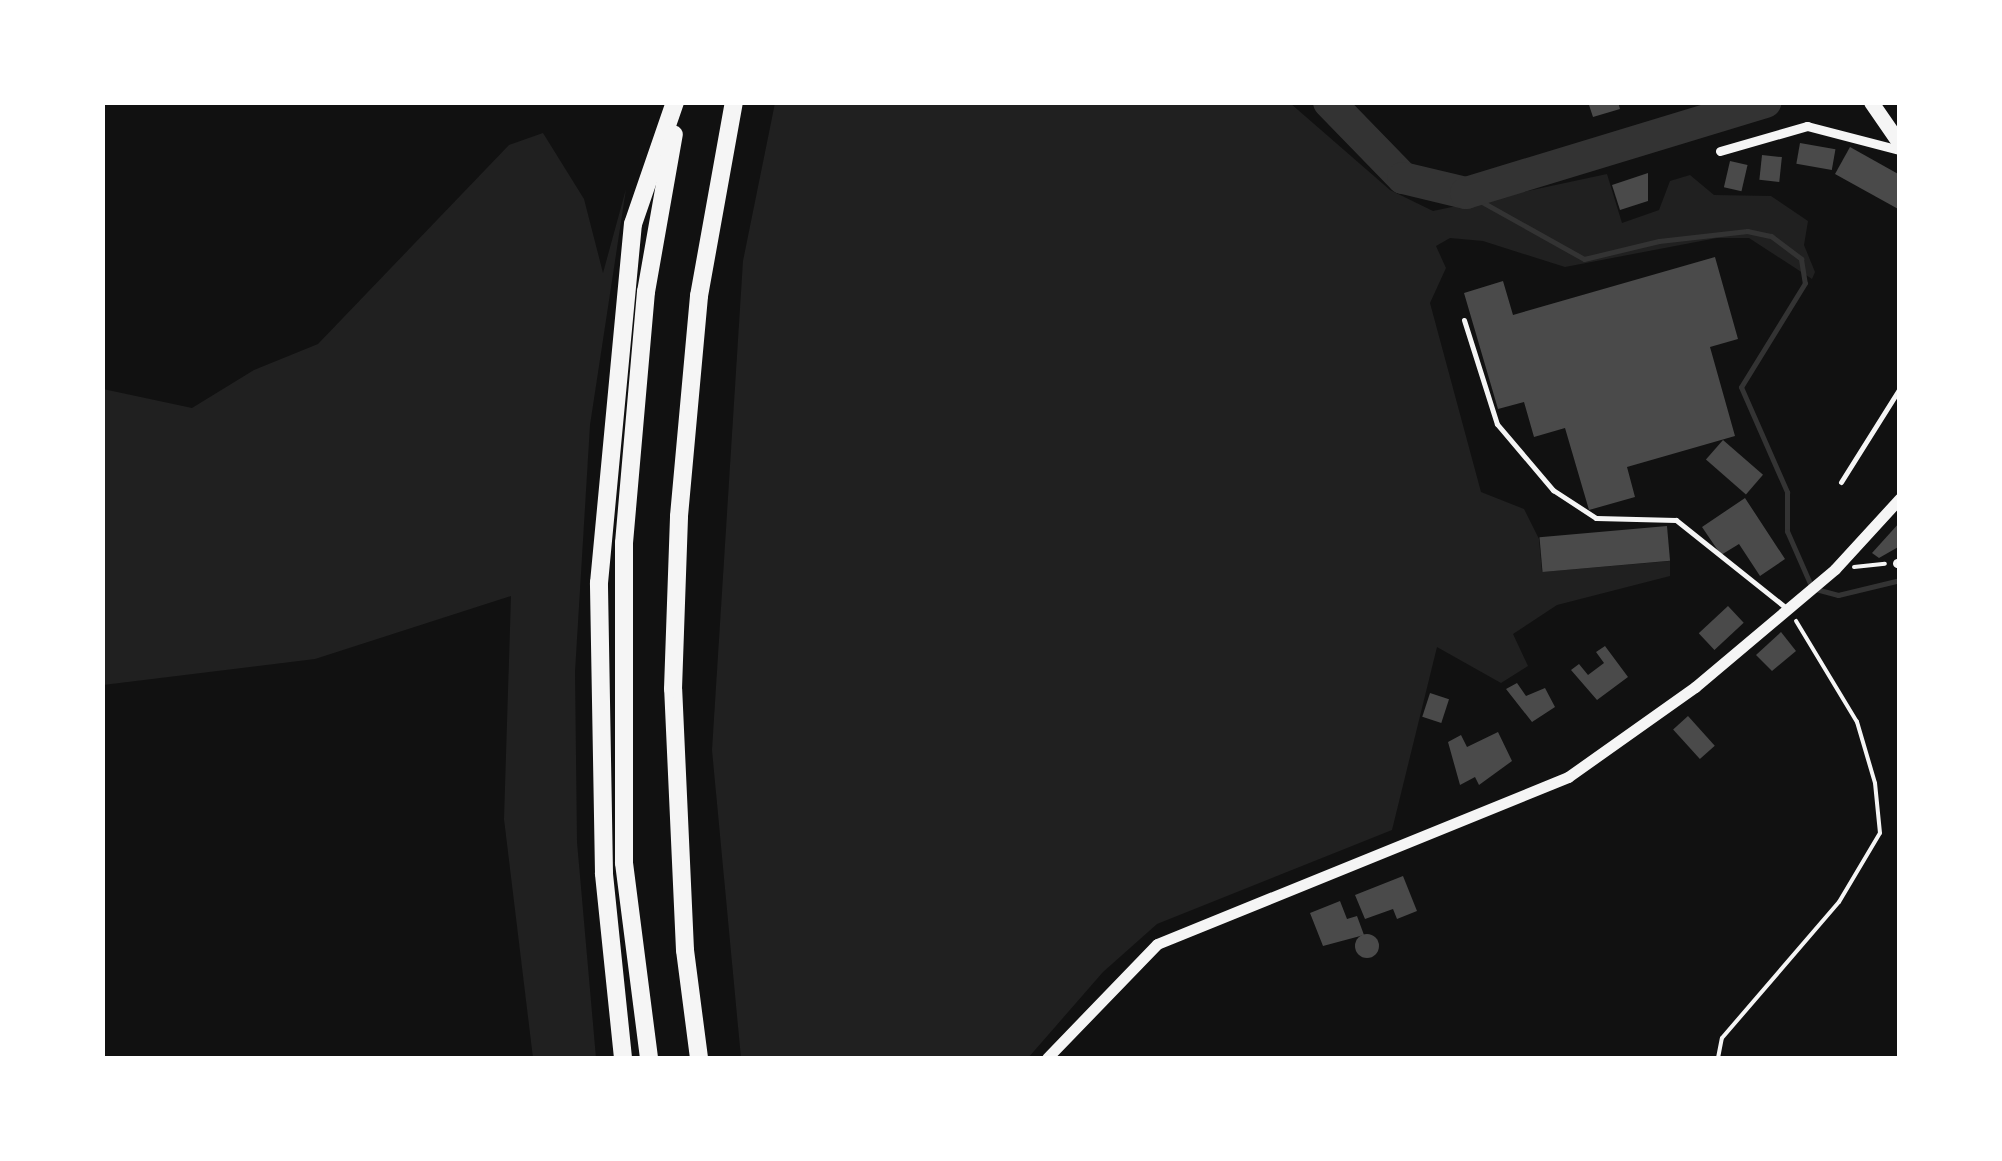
<!DOCTYPE html>
<style>
body{margin:0}
#map{position:relative;width:2002px;height:1161px;overflow:hidden;background:#111;font-family:"Titillium Web",sans-serif}
div>[style]{position:absolute}
.green>*{inset:0;background:#202020}
.stream>*{height:5px;margin:-2.5px;padding:0 2.5px;transform-origin:2.5px;border-radius:2.5px;background:#333}
.river>*{height:32px;margin:-16px;padding:0 16px;transform-origin:16px;border-radius:16px;background:#333}
.building>*{inset:0;background:#4a4a4a;transform-origin:0 0}
.round{border-radius:50%}
.path>*{height:4px;margin:-2px;padding:0 2px;transform-origin:2px;border-radius:2px;background:#f5f5f5}
.service>*{height:5px;margin:-2.5px;padding:0 2.5px;transform-origin:2.5px;border-radius:2.5px;background:#f5f5f5}
.minor>*{height:9px;margin:-4.5px;padding:0 4.5px;transform-origin:4.5px;border-radius:4.5px;background:#f5f5f5}
.tertiary>*{height:11px;margin:-5.5px;padding:0 5.5px;transform-origin:5.5px;border-radius:5.5px;background:#f5f5f5}
.primary>*{height:15px;margin:-7.5px;padding:0 7.5px;transform-origin:7.5px;border-radius:7.5px;background:#f5f5f5}
.motorway>*{height:18px;margin:-9px;padding:0 9px;transform-origin:9px;border-radius:9px;background:#f5f5f5}
span{translate:-50% -50%;white-space:nowrap;text-align:center;line-height:1.15;-webkit-text-stroke:9px #fff;paint-order:stroke}
.frame{position:absolute;inset:0;border:105px solid #fff;pointer-events:none}
</style>
<div id="map">
<div class="green">
<div style="clip-path:polygon(775px 103px,1290px 103px,1390px 190px,1433px 211px,1607px 174px,1622px 223px,1659px 210px,1670px 181px,1690px 175px,1714px 195px,1771px 196px,1808px 221px,1804px 245px,1815px 272px,1812px 279px,1749px 238px,1717px 238px,1565px 267px,1483px 241px,1450px 238px,1436px 246px,1446px 268px,1430px 303px,1481px 492px,1524px 509px,1539px 539px,1542px 572px,1670px 561px,1670px 576px,1557px 605px,1513px 634px,1528px 666px,1501px 683px,1437px 647px,1392px 830px,1157px 924px,1103px 972px,1028px 1058px,741px 1058px,712px 750px,743px 261px)"></div>
<div style="clip-path:polygon(543px 133px,584px 199px,603px 273px,626px 189px,590px 425px,575px 672px,577px 842px,596px 1058px,533px 1058px,504px 819px,511px 596px,315px 659px,103px 685px,103px 389px,192px 408px,254px 370px,318px 344px,509px 145px)"></div>
</div>
<div class="stream">
<div style="left:1466px;top:193px;width:135px;rotate:29.2deg"></div>
<div style="left:1584px;top:259px;width:77px;rotate:-13.5deg"></div>
<div style="left:1659px;top:241px;width:89px;rotate:-6.5deg"></div>
<div style="left:1747px;top:231px;width:25px;rotate:12deg"></div>
<div style="left:1771px;top:236px;width:38px;rotate:37deg"></div>
<div style="left:1801px;top:259px;width:24px;rotate:81deg"></div>
<div style="left:1805px;top:283px;width:122px;rotate:121.6deg"></div>
<div style="left:1741px;top:387px;width:115px;rotate:66.3deg"></div>
<div style="left:1787px;top:492px;width:39px;rotate:90deg"></div>
<div style="left:1787px;top:531px;width:62px;rotate:66.3deg"></div>
<div style="left:1812px;top:588px;width:27px;rotate:15deg"></div>
<div style="left:1838px;top:595px;width:64px;rotate:-13.6deg"></div>
</div>
<div class="river">
<div style="left:1329px;top:102px;width:106px;rotate:45.8deg"></div>
<div style="left:1403px;top:178px;width:65px;rotate:13.4deg"></div>
<div style="left:1466px;top:193px;width:313px;rotate:-16.9deg"></div>
</div>
<div class="building">
<div style="clip-path:polygon(1588px 102px,1618px 102px,1620px 109px,1593px 117px)"></div>
<div style="left:1800px;top:143px;width:36px;height:21px;rotate:10deg"></div>
<div style="clip-path:polygon(1850px 147px,1900px 175px,1900px 210px,1835px 174px)"></div>
<div style="left:1762px;top:155px;width:20px;height:25px;rotate:6deg"></div>
<div style="left:1730px;top:161px;width:18px;height:27px;rotate:13deg"></div>
<div style="clip-path:polygon(1648px 173px,1648px 201px,1620px 210px,1612px 185px)"></div>
<div style="clip-path:polygon(1715px 257px,1738px 339px,1710px 347px,1735px 436px,1627px 467px,1635px 497px,1589px 510px,1565px 428px,1534px 437px,1524px 402px,1498px 409px,1464px 293px,1503px 281px,1513px 315px)"></div>
<div style="left:1723px;top:440px;width:53px;height:26px;rotate:41deg"></div>
<div style="clip-path:polygon(1745px 498px,1785px 559px,1760px 576px,1739px 544px,1721px 555px,1702px 527px)"></div>
<div style="clip-path:polygon(1900px 522px,1900px 546px,1879px 558px,1872px 553px)"></div>
<div style="left:1667px;top:526px;width:35px;height:128px;rotate:85deg"></div>
<div style="left:1728px;top:606px;width:23px;height:40px;rotate:47deg"></div>
<div style="clip-path:polygon(1781px 632px,1796px 651px,1772px 671px,1756px 655px)"></div>
<div style="clip-path:polygon(1605px 646px,1628px 677px,1597px 700px,1571px 670px,1579px 664px,1588px 675px,1604px 663px,1596px 652px)"></div>
<div style="clip-path:polygon(1517px 683px,1526px 696px,1545px 688px,1555px 707px,1532px 722px,1506px 689px)"></div>
<div style="left:1430px;top:693px;width:20px;height:25px;rotate:18deg"></div>
<div style="left:1688px;top:716px;width:40px;height:20px;rotate:48deg"></div>
<div style="clip-path:polygon(1498px 732px,1512px 761px,1479px 785px,1475px 777px,1460px 785px,1448px 742px,1461px 735px,1467px 747px)"></div>
<div style="clip-path:polygon(1403px 876px,1417px 911px,1397px 919px,1393px 909px,1365px 919px,1355px 895px)"></div>
<div style="clip-path:polygon(1340px 901px,1347px 919px,1357px 916px,1364px 935px,1323px 946px,1310px 913px)"></div>
<div class="round" style="left:1355px;top:934px;width:24px;height:24px"></div>
</div>
<div class="path">
<div style="left:1854px;top:567px;width:31px;rotate:-6deg"></div>
<div style="left:1718px;top:1058px;width:20px;rotate:-79deg"></div>
<div style="left:1722px;top:1038px;width:179px;rotate:-49.3deg"></div>
<div style="left:1839px;top:902px;width:80px;rotate:-59.3deg"></div>
<div style="left:1880px;top:833px;width:50px;rotate:-95.7deg"></div>
<div style="left:1875px;top:783px;width:64px;rotate:-106.4deg"></div>
<div style="left:1857px;top:722px;width:118px;rotate:-121.1deg"></div>
</div>
<div class="service">
<div style="left:1464px;top:320px;width:109px;rotate:72.4deg"></div>
<div style="left:1497px;top:424px;width:87px;rotate:49.7deg"></div>
<div style="left:1553px;top:490px;width:51px;rotate:33.1deg"></div>
<div style="left:1596px;top:518px;width:80px;rotate:1.4deg"></div>
<div style="left:1676px;top:520px;width:139px;rotate:38.6deg"></div>
<div style="left:1841px;top:482px;width:111px;rotate:-57.9deg"></div>
</div>
<div class="minor">
<div style="left:1720px;top:151px;width:91px;rotate:-16deg"></div>
<div style="left:1807px;top:126px;width:96px;rotate:14.5deg"></div>
<div style="left:1897px;top:563px;width:3px;rotate:-18deg"></div>
</div>
<div class="tertiary">
<div style="left:1047px;top:1058px;width:158px;rotate:-46deg"></div>
<div style="left:1157px;top:944px;width:444px;rotate:-22.1deg"></div>
<div style="left:1568px;top:777px;width:156px;rotate:-35.3deg"></div>
<div style="left:1695px;top:687px;width:183px;rotate:-40.1deg"></div>
<div style="left:1835px;top:569px;width:96px;rotate:-47.5deg"></div>
</div>
<div class="primary">
<div style="left:1871px;top:102px;width:51px;rotate:55.4deg"></div>
</div>
<div class="motorway">
<div style="left:623px;top:1058px;width:186px;rotate:-95.9deg"></div>
<div style="left:604px;top:873px;width:290px;rotate:-91deg"></div>
<div style="left:599px;top:583px;width:361px;rotate:-84.6deg"></div>
<div style="left:633px;top:224px;width:129px;rotate:-71deg"></div>
<div style="left:649px;top:1058px;width:197px;rotate:-97.3deg"></div>
<div style="left:624px;top:863px;width:320px;rotate:-90deg"></div>
<div style="left:624px;top:543px;width:252px;rotate:-85deg"></div>
<div style="left:646px;top:292px;width:160px;rotate:-80deg"></div>
<div style="left:699px;top:1058px;width:109px;rotate:-97.4deg"></div>
<div style="left:685px;top:950px;width:261px;rotate:-92.6deg"></div>
<div style="left:673px;top:689px;width:173px;rotate:-88deg"></div>
<div style="left:679px;top:516px;width:221px;rotate:-84.8deg"></div>
<div style="left:699px;top:296px;width:197px;rotate:-79.8deg"></div>
</div>
<div class="frame"></div>
</div>
